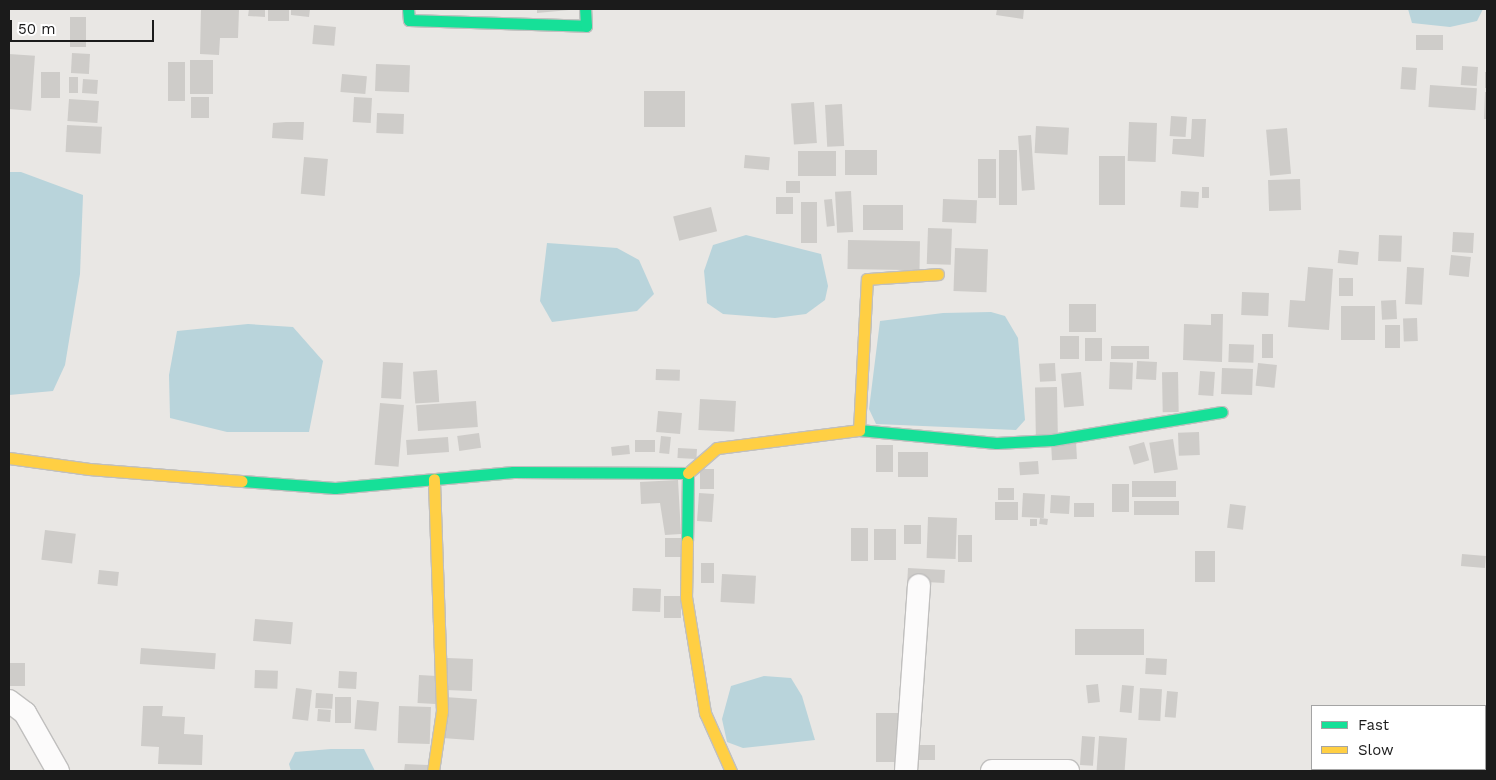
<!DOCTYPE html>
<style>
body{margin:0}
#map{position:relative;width:1496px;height:780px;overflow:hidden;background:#e9e7e4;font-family:"Work Sans",sans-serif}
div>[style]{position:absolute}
.water>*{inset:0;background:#b9d4db}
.building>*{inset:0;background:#ceccc9;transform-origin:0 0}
.roads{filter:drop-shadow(1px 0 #c0bfbe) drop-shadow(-1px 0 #c0bfbe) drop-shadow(0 1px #c0bfbe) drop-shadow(0 -1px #c0bfbe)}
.street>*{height:22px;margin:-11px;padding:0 11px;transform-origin:11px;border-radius:11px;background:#fcfbfb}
.fast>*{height:11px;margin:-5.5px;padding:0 5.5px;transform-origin:5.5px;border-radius:5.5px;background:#16e098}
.slow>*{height:11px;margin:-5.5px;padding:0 5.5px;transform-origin:5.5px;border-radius:5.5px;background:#ffcf43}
span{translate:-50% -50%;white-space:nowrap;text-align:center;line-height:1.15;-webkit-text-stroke:4px #fff;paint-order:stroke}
.frame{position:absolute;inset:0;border:10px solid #1b1b1b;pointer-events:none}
.legend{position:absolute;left:1311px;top:705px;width:175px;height:65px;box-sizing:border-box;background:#fff;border:1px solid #a4a4a4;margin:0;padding:6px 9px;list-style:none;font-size:15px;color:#1b1b1b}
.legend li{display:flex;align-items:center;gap:10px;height:25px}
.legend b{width:25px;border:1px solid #a4a4a4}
.scale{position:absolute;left:10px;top:20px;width:144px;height:22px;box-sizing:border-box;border:2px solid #1b1b1b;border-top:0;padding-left:6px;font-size:15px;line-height:18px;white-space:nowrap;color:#1b1b1b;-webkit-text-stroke:4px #fff;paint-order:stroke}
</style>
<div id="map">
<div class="water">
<div style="clip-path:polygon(1408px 9px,1483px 9px,1477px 21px,1450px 27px,1412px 23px)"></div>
<div style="clip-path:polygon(9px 172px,21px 172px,83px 195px,80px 274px,65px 365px,53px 391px,9px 395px)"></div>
<div style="clip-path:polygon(746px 235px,821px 254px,828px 286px,825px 300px,806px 314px,775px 318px,723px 314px,707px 303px,704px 271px,713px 245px)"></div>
<div style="clip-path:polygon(547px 243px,617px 248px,639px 260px,654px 294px,637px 311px,552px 322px,540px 301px)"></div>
<div style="clip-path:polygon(991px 312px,1005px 316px,1018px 338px,1025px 420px,1016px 430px,876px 424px,869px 409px,880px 321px,943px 313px)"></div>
<div style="clip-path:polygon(248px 324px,293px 327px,323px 361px,309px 432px,227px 432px,170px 418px,169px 375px,177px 331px)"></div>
<div style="clip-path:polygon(764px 676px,791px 678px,802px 696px,815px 740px,743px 748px,727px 742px,722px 719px,731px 686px)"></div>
<div style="clip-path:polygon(331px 749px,364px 749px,375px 771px,291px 771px,289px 764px,295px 752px)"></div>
</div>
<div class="building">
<div style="clip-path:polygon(201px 9px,239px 9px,238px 38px,220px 38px,219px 55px,200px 54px)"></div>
<div style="clip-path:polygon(249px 9px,265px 9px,265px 17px,248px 16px)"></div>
<div style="left:268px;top:9px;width:21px;height:12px"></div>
<div style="clip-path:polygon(291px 9px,310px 9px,309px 17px,291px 15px)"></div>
<div style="clip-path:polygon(537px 9px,569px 9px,569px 10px,537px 13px)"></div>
<div style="clip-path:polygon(997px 9px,1024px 9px,1023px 19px,996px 15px)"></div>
<div style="left:70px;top:17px;width:16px;height:30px"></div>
<div style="left:314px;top:25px;width:22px;height:19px;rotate:5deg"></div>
<div style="left:1416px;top:35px;width:27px;height:15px"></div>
<div style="left:72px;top:53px;width:18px;height:20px;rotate:3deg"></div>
<div style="left:9px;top:54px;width:26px;height:55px;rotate:4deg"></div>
<div style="left:190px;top:60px;width:23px;height:34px"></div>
<div style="left:168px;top:62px;width:17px;height:39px"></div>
<div style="left:376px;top:64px;width:34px;height:27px;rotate:2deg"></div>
<div style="left:1462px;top:66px;width:16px;height:19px;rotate:4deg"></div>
<div style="left:1402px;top:67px;width:15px;height:22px;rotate:4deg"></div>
<div style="left:41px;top:72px;width:19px;height:26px"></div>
<div style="left:1485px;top:72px;width:2px;height:16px"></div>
<div style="left:342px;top:74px;width:25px;height:18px;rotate:5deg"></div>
<div style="left:69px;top:77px;width:9px;height:16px"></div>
<div style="left:83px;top:79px;width:15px;height:14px;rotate:4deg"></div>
<div style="left:1430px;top:85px;width:47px;height:22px;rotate:4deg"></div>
<div style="left:644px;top:91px;width:41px;height:36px"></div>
<div style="clip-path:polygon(1485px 92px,1487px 92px,1487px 119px,1484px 119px)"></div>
<div style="left:191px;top:97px;width:18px;height:21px"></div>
<div style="left:354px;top:97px;width:18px;height:25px;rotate:3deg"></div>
<div style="left:69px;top:99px;width:30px;height:22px;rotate:4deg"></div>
<div style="left:814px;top:102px;width:41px;height:23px;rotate:86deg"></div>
<div style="left:842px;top:104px;width:42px;height:17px;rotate:87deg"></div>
<div style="left:377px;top:113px;width:27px;height:20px;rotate:2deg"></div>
<div style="left:1171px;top:116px;width:16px;height:20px;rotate:4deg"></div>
<div style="clip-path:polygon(1192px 119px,1206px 119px,1204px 157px,1172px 154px,1173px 139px,1191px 139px)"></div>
<div style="clip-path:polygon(286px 122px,304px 122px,303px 140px,272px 138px,273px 123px)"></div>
<div style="left:1129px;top:122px;width:28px;height:39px;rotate:2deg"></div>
<div style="left:67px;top:125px;width:35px;height:27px;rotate:3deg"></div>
<div style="left:1036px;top:126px;width:33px;height:27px;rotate:3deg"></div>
<div style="left:1287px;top:128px;width:46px;height:21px;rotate:85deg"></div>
<div style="left:1031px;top:135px;width:55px;height:13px;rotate:86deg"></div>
<div style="left:845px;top:150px;width:32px;height:25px"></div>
<div style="left:999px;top:150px;width:18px;height:55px"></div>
<div style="left:836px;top:151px;width:25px;height:38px;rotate:90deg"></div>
<div style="left:745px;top:155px;width:25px;height:13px;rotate:5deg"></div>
<div style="left:1099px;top:156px;width:26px;height:49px"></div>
<div style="left:304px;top:157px;width:24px;height:37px;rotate:5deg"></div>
<div style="left:978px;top:159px;width:18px;height:39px"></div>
<div style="left:1300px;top:179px;width:31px;height:32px;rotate:88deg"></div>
<div style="left:786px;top:181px;width:14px;height:12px"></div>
<div style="left:1202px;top:187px;width:7px;height:11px"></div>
<div style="left:851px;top:191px;width:41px;height:16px;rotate:87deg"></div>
<div style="left:1181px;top:191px;width:18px;height:16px;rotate:3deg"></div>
<div style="left:776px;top:197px;width:17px;height:17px"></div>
<div style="left:832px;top:199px;width:27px;height:8px;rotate:84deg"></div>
<div style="left:943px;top:199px;width:34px;height:23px;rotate:2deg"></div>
<div style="left:801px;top:202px;width:16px;height:41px"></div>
<div style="left:863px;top:205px;width:40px;height:25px"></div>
<div style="left:711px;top:207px;width:25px;height:39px;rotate:76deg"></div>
<div style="left:928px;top:228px;width:24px;height:36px;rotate:2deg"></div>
<div style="left:1453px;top:232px;width:21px;height:20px;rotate:3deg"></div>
<div style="left:1379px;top:235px;width:23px;height:26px;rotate:2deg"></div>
<div style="left:848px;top:240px;width:72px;height:29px;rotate:1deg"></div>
<div style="left:955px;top:248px;width:33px;height:43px;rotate:2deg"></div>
<div style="left:1339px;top:250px;width:20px;height:13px;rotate:6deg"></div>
<div style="left:1451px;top:255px;width:20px;height:20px;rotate:6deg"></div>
<div style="clip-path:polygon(1308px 267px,1333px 269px,1329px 330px,1288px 327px,1290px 300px,1305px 301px)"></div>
<div style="left:1407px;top:267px;width:17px;height:37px;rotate:3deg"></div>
<div style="left:1339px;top:278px;width:14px;height:18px"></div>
<div style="left:1242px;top:292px;width:27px;height:23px;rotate:2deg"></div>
<div style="left:1396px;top:300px;width:19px;height:15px;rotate:87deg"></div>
<div style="left:1069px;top:304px;width:27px;height:28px"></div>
<div style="left:1341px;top:306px;width:34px;height:34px"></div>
<div style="clip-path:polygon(1211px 314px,1223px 314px,1222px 362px,1183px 360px,1184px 324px,1211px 325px)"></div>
<div style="left:1417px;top:318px;width:23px;height:14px;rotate:88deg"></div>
<div style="left:1385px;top:325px;width:15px;height:23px"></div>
<div style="left:1262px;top:334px;width:11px;height:24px"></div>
<div style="left:1060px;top:336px;width:19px;height:23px"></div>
<div style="left:1085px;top:338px;width:17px;height:23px"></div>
<div style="left:1229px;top:344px;width:25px;height:18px;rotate:2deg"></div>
<div style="left:1111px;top:346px;width:38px;height:13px"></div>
<div style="left:1137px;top:361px;width:20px;height:18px;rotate:3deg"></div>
<div style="left:383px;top:362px;width:20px;height:36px;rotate:3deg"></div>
<div style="left:1110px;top:362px;width:23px;height:27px;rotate:2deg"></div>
<div style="left:1055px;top:363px;width:18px;height:16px;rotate:87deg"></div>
<div style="left:1258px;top:363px;width:19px;height:23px;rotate:6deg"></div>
<div style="left:1222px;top:368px;width:31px;height:26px;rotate:2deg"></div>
<div style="left:656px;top:369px;width:24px;height:11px;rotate:2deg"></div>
<div style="left:437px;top:370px;width:32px;height:24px;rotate:86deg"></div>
<div style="left:1200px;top:371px;width:15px;height:24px;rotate:4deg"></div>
<div style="left:1081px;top:372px;width:34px;height:20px;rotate:85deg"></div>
<div style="left:1178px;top:372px;width:40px;height:16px;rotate:89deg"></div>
<div style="left:1057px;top:387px;width:50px;height:22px;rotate:89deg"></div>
<div style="left:700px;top:399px;width:36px;height:31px;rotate:3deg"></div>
<div style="left:476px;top:401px;width:26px;height:60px;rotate:86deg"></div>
<div style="left:380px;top:403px;width:24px;height:62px;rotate:5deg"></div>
<div style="left:658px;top:411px;width:24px;height:21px;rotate:5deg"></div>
<div style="left:1199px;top:432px;width:23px;height:21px;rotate:88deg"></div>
<div style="left:479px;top:433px;width:15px;height:22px;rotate:82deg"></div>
<div style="left:661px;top:436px;width:10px;height:17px;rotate:6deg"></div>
<div style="left:448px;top:437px;width:15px;height:42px;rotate:86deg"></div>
<div style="left:1173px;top:439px;width:31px;height:24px;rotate:81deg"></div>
<div style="left:635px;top:440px;width:20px;height:12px"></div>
<div style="left:1076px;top:441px;width:18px;height:25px;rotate:87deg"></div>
<div style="left:1144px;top:442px;width:19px;height:16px;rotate:74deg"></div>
<div style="left:629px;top:445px;width:9px;height:18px;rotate:84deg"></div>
<div style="left:876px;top:445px;width:17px;height:27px"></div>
<div style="left:678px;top:448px;width:19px;height:10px;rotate:3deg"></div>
<div style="left:898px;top:452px;width:30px;height:25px"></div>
<div style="left:1038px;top:461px;width:13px;height:19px;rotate:86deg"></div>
<div style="left:700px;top:469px;width:14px;height:20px"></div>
<div style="clip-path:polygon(678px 480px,681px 534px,665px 535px,660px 503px,641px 504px,640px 482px)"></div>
<div style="left:1176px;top:481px;width:16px;height:44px;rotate:90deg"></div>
<div style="left:1112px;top:484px;width:17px;height:28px"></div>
<div style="left:998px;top:488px;width:16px;height:12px"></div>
<div style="left:699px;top:493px;width:15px;height:28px;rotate:4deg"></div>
<div style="left:1023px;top:493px;width:22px;height:24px;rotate:3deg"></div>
<div style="left:1051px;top:495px;width:19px;height:18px;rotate:3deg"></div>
<div style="left:1134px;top:501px;width:45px;height:14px"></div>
<div style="left:1018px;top:502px;width:18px;height:23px;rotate:90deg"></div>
<div style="left:1074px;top:503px;width:20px;height:14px"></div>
<div style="left:1230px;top:504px;width:16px;height:24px;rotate:7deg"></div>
<div style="left:928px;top:517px;width:29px;height:41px;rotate:2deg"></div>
<div style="left:1040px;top:518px;width:8px;height:6px;rotate:7deg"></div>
<div style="left:1030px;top:519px;width:7px;height:7px"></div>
<div style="left:904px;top:525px;width:17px;height:19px"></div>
<div style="left:851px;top:528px;width:17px;height:33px"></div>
<div style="left:874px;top:529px;width:22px;height:31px"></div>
<div style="left:45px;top:530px;width:31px;height:30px;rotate:7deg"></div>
<div style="left:958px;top:535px;width:14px;height:27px"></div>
<div style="left:665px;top:538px;width:18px;height:19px"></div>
<div style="left:1195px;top:551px;width:20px;height:31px"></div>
<div style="left:1462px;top:554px;width:24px;height:12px;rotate:5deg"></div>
<div style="left:701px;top:563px;width:13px;height:20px"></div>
<div style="left:908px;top:568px;width:37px;height:13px;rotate:3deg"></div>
<div style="left:99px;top:570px;width:20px;height:14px;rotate:6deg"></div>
<div style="left:722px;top:574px;width:34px;height:28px;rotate:3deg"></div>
<div style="left:633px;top:588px;width:28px;height:23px;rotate:2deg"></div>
<div style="left:664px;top:596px;width:17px;height:22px"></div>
<div style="left:255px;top:619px;width:38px;height:22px;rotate:5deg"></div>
<div style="left:1144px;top:629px;width:26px;height:69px;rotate:90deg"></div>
<div style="left:141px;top:648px;width:75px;height:16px;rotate:4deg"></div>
<div style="left:447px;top:658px;width:26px;height:32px;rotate:2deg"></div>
<div style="left:1146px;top:658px;width:21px;height:16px;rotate:3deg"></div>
<div style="left:9px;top:663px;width:16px;height:23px"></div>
<div style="left:255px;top:670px;width:23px;height:18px;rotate:2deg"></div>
<div style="left:339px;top:671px;width:18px;height:17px;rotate:3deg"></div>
<div style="left:419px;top:675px;width:18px;height:28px;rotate:3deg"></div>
<div style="left:1098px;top:684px;width:18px;height:12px;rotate:84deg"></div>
<div style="left:1122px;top:685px;width:12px;height:27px;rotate:5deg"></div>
<div style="left:296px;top:688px;width:16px;height:31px;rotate:7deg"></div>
<div style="left:1140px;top:688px;width:22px;height:32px;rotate:3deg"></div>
<div style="left:1167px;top:691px;width:11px;height:26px;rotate:5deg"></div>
<div style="left:316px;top:693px;width:17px;height:15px;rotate:3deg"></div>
<div style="left:335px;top:697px;width:16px;height:26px"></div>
<div style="left:445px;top:697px;width:32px;height:41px;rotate:4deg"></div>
<div style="left:357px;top:700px;width:22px;height:29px;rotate:5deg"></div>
<div style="clip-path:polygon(143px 706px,163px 706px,162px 716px,185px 717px,184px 734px,203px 735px,202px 765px,158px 764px,159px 747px,141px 746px)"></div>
<div style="left:399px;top:706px;width:32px;height:37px;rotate:2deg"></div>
<div style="left:318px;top:709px;width:13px;height:12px;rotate:4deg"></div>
<div style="left:876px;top:713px;width:27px;height:49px"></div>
<div style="left:1082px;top:736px;width:13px;height:29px;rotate:4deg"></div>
<div style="left:1099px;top:736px;width:28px;height:35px;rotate:4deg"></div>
<div style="left:909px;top:745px;width:26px;height:15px"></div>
<div style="clip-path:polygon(405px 764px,428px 765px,427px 771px,404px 771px)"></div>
</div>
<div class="roads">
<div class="street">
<div style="left:9px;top:701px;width:20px;rotate:37deg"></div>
<div style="left:25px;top:713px;width:67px;rotate:60.4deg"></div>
<div style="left:906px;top:771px;width:186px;rotate:-86deg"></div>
<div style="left:992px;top:771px;width:76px"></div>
</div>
<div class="fast">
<div style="left:408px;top:9px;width:11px;rotate:85deg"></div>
<div style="left:409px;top:20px;width:177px;rotate:1.9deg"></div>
<div style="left:586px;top:26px;width:17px;rotate:-93deg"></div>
<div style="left:859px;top:430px;width:138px;rotate:5.4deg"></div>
<div style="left:996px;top:443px;width:56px;rotate:-3.1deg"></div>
<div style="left:1052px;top:440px;width:172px;rotate:-9.4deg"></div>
<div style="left:242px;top:481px;width:93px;rotate:4.3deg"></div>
<div style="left:335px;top:488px;width:179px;rotate:-5.1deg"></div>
<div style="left:513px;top:472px;width:175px;rotate:0.3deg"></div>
<div style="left:688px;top:473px;width:68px;rotate:90.8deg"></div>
</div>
<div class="slow">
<div style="left:9px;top:458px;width:81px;rotate:7.8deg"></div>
<div style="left:89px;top:469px;width:153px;rotate:4.5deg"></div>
<div style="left:688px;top:473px;width:38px;rotate:-41deg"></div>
<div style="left:717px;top:448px;width:143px;rotate:-7.2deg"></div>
<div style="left:859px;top:430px;width:151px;rotate:-87deg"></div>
<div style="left:867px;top:279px;width:71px;rotate:-4deg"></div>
<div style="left:687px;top:541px;width:56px;rotate:91deg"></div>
<div style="left:686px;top:597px;width:118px;rotate:80.7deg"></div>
<div style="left:705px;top:713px;width:64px;rotate:65.9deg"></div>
<div style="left:433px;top:771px;width:61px;rotate:-81.5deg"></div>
<div style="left:442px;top:711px;width:232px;rotate:-92deg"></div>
</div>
</div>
<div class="frame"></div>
<ul class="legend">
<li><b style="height:6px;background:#16e098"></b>Fast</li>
<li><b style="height:6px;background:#ffcf43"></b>Slow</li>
</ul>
<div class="scale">50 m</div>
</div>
